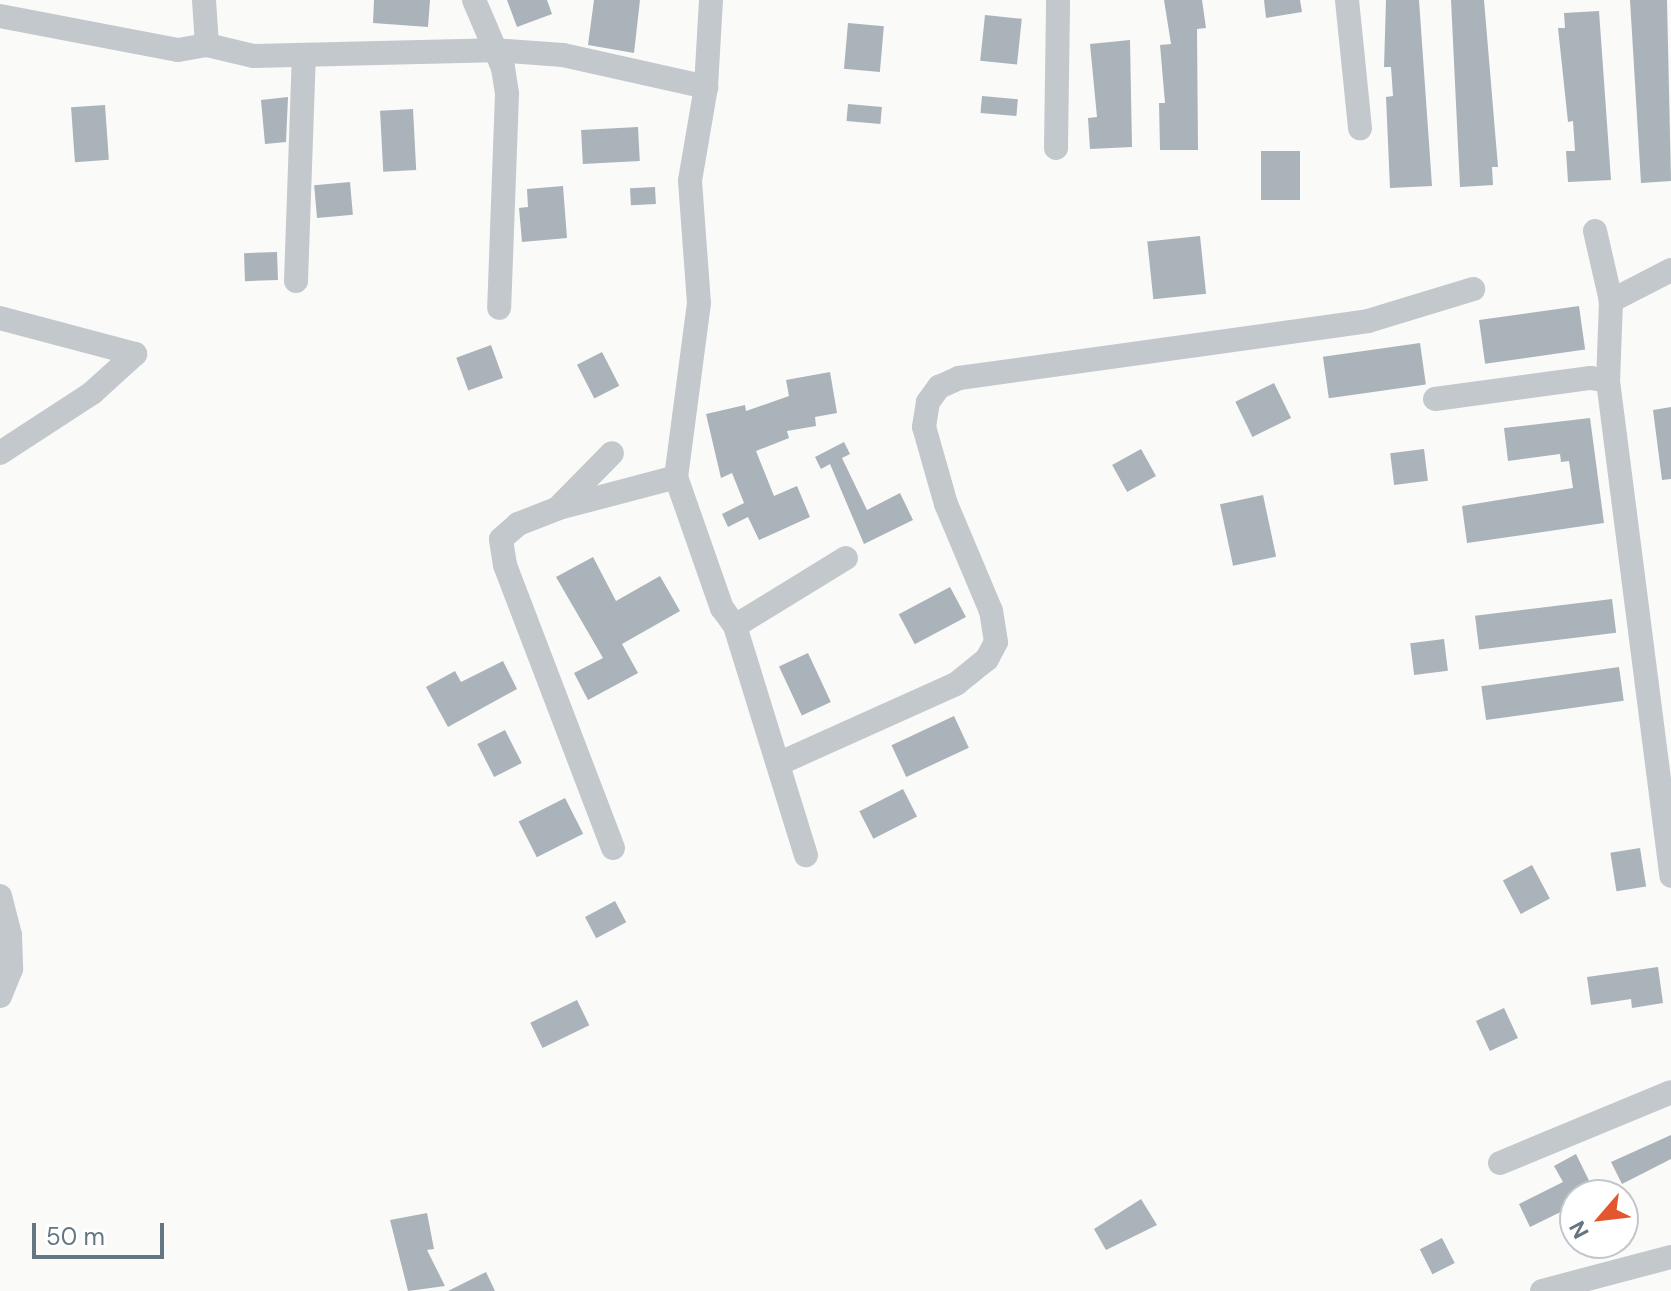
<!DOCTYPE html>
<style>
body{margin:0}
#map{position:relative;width:1671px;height:1291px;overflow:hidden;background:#fafaf8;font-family:"DM Sans",sans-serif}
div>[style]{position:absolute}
.building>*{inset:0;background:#aab3b9;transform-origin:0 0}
.minor>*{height:24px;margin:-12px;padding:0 12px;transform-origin:12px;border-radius:12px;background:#c3c8cc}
span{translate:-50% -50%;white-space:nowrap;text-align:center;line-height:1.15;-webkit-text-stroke:8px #fff;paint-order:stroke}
.north{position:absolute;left:1559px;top:1179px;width:80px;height:80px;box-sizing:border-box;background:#fff;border:2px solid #c1c8cd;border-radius:50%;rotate:242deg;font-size:22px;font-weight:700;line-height:32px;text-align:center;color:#657683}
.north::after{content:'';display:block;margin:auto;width:28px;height:36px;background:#e4572e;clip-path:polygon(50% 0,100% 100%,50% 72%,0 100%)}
.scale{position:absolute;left:32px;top:1223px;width:132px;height:36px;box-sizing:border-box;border:4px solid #657683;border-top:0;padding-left:10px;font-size:24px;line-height:28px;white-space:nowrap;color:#657683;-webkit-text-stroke:6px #fff;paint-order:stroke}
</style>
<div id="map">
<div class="building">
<div style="clip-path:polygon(374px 0,430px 0,428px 27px,373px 23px)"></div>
<div style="clip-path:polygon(507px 0,547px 0,552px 14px,517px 27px)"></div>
<div style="clip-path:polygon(594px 0,640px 0,634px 53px,588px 45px)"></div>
<div style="clip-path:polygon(1164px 0,1202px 0,1206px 28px,1197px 29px,1198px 150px,1160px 150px,1159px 103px,1165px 103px,1160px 45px,1171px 44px)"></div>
<div style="clip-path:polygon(1264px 0,1300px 0,1302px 12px,1266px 18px)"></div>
<div style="clip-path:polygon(1386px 0,1419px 0,1432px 186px,1390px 188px,1386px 97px,1393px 96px,1391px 67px,1384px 67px)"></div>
<div style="clip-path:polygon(1451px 0,1484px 0,1498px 167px,1492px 167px,1493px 185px,1460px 187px)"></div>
<div style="clip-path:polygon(1630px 0,1667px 0,1671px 181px,1641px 183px)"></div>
<div style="clip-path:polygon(1599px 11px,1611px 180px,1568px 182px,1566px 151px,1575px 151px,1573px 121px,1568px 122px,1558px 28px,1565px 28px,1564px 13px)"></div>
<div style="left:985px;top:15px;width:37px;height:46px;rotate:6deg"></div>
<div style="left:848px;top:23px;width:36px;height:46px;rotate:5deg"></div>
<div style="clip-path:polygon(1130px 40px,1132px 147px,1090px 149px,1088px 118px,1097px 117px,1090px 44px)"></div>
<div style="left:982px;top:96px;width:36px;height:17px;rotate:5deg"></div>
<div style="clip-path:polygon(288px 97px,286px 142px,265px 144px,261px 100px)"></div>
<div style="left:848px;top:104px;width:34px;height:17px;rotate:5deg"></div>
<div style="left:105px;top:105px;width:55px;height:34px;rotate:86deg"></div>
<div style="left:413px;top:109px;width:61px;height:33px;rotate:87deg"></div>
<div style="left:638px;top:127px;width:34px;height:57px;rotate:87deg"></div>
<div style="left:1261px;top:151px;width:39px;height:49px"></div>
<div style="left:350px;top:182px;width:33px;height:36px;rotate:85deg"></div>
<div style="clip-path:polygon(563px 186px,567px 238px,522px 242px,519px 208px,528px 207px,527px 189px)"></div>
<div style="left:655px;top:187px;width:17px;height:25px;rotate:87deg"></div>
<div style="left:1200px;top:236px;width:58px;height:53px;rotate:84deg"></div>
<div style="left:277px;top:252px;width:28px;height:33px;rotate:88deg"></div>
<div style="left:1579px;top:306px;width:44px;height:101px;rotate:82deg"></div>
<div style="left:1420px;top:343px;width:42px;height:98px;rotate:82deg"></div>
<div style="left:491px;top:345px;width:35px;height:37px;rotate:70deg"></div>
<div style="left:602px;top:352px;width:38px;height:28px;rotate:63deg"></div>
<div style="clip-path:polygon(830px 372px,837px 413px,815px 417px,816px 426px,787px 431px,789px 438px,756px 451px,774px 496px,797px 486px,810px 517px,759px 540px,748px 517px,728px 527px,722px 514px,744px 503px,732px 473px,721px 478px,706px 414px,745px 405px,746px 411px,789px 396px,786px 380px)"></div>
<div style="left:1274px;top:383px;width:39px;height:43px;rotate:64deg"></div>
<div style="clip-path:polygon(1671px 407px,1671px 479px,1662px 480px,1653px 410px)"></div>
<div style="clip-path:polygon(1590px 418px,1604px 523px,1467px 543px,1462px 506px,1573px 488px,1569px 461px,1561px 462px,1560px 454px,1508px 461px,1504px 428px)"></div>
<div style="clip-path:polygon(844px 442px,850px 454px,842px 458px,867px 510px,900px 493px,913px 520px,864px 544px,830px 464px,821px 469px,815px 457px)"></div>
<div style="left:1141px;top:449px;width:31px;height:33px;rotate:61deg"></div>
<div style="left:1424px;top:449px;width:32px;height:34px;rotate:83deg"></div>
<div style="left:1263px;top:495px;width:63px;height:44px;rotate:78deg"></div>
<div style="clip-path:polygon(593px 557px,616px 601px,660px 576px,680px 611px,622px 644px,638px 673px,588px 700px,574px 673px,603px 658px,556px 577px)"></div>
<div style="left:950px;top:587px;width:34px;height:58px;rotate:62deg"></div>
<div style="left:1612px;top:599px;width:34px;height:138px;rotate:83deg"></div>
<div style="left:1444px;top:639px;width:32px;height:34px;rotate:83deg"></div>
<div style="left:808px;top:653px;width:54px;height:32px;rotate:65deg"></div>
<div style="clip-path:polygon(503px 661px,517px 689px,448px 727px,426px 687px,455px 671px,461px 682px)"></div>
<div style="left:1619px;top:667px;width:34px;height:139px;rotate:82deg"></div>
<div style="left:954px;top:716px;width:35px;height:69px;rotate:65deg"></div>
<div style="left:505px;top:730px;width:37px;height:31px;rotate:63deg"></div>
<div style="left:903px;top:789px;width:31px;height:49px;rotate:63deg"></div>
<div style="left:565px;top:798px;width:40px;height:52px;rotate:63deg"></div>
<div style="left:1640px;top:848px;width:39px;height:30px;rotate:81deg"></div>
<div style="left:1532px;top:865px;width:38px;height:33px;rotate:62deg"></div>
<div style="left:615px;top:901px;width:24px;height:34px;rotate:62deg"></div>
<div style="clip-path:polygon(1658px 967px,1663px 1003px,1632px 1008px,1631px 999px,1591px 1005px,1587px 977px)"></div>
<div style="left:577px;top:1000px;width:28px;height:52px;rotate:64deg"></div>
<div style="left:1504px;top:1008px;width:33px;height:31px;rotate:65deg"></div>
<div style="clip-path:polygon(1671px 1135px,1671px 1159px,1622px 1184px,1611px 1162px)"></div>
<div style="clip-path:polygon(1576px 1154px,1596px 1195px,1575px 1195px,1575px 1205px,1530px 1227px,1519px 1204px,1563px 1182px,1554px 1166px)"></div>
<div style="clip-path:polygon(1141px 1199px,1157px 1225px,1106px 1250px,1094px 1229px)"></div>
<div style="clip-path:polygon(427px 1213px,434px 1249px,427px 1250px,445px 1286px,408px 1291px,390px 1220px)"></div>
<div style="left:1442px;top:1238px;width:28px;height:25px;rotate:63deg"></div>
<div style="clip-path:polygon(486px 1272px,495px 1291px,448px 1291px)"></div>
</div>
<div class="minor">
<div style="left:204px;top:0;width:45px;rotate:86.2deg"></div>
<div style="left:474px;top:0;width:74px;rotate:66.9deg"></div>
<div style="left:503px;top:68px;width:26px;rotate:81deg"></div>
<div style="left:507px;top:94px;width:214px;rotate:92.1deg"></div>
<div style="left:711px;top:0;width:87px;rotate:93.3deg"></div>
<div style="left:706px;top:87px;width:95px;rotate:99.7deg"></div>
<div style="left:690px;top:181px;width:122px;rotate:85.8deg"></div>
<div style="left:699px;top:303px;width:176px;rotate:97.5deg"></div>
<div style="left:676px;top:477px;width:139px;rotate:70.7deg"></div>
<div style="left:722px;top:608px;width:22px;rotate:54deg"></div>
<div style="left:735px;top:626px;width:240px;rotate:72.8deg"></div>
<div style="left:1347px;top:0;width:129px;rotate:84.2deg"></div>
<div style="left:0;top:16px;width:181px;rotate:10.8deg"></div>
<div style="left:178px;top:50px;width:29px;rotate:-10deg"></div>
<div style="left:207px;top:45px;width:48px;rotate:13.2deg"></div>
<div style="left:254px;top:56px;width:239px;rotate:-1.4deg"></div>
<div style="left:493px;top:50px;width:70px;rotate:4.1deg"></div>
<div style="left:563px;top:55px;width:147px;rotate:12.6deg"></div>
<div style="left:1056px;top:148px;width:148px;rotate:-89.2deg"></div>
<div style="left:1595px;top:231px;width:72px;rotate:77.1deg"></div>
<div style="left:1671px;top:270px;width:68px;rotate:152.7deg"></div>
<div style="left:1611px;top:301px;width:80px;rotate:92.1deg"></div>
<div style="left:1608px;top:381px;width:499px;rotate:82.7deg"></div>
<div style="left:296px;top:281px;width:225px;rotate:-88deg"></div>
<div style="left:0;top:318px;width:140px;rotate:14.9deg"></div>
<div style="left:1435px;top:399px;width:157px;rotate:-7.7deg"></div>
<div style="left:1591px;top:378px;width:17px;rotate:10deg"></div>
<div style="left:0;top:453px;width:110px;rotate:-33.1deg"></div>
<div style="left:92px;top:393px;width:58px;rotate:-42.2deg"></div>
<div style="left:560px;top:506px;width:74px;rotate:-45.5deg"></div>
<div style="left:735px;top:626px;width:130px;rotate:-31.5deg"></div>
<div style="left:778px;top:764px;width:195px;rotate:-24.2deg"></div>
<div style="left:956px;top:684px;width:40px;rotate:-39deg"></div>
<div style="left:987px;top:659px;width:19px;rotate:-62deg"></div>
<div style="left:996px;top:642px;width:31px;rotate:-99deg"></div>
<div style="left:991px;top:611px;width:116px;rotate:-112.8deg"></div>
<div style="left:946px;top:504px;width:80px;rotate:-105.9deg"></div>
<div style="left:924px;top:427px;width:25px;rotate:-81deg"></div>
<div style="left:928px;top:402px;width:19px;rotate:-54deg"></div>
<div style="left:939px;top:387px;width:22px;rotate:-24deg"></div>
<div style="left:959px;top:378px;width:413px;rotate:-7.9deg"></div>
<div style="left:1368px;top:321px;width:110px;rotate:-16.9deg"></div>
<div style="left:613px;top:848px;width:303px;rotate:-110.9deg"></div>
<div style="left:505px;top:565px;width:26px;rotate:-99deg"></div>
<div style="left:501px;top:539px;width:23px;rotate:-41deg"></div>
<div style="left:518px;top:524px;width:44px;rotate:-21.3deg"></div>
<div style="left:559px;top:508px;width:121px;rotate:-14.8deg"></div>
<div style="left:0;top:896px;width:40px;rotate:75.6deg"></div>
<div style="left:10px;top:935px;width:34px;rotate:88deg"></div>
<div style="left:11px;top:969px;width:29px;rotate:112deg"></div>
<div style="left:1500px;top:1163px;width:185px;rotate:-22.5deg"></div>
<div style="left:1542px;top:1291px;width:133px;rotate:-14.8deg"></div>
</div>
<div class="north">N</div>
<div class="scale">50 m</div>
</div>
